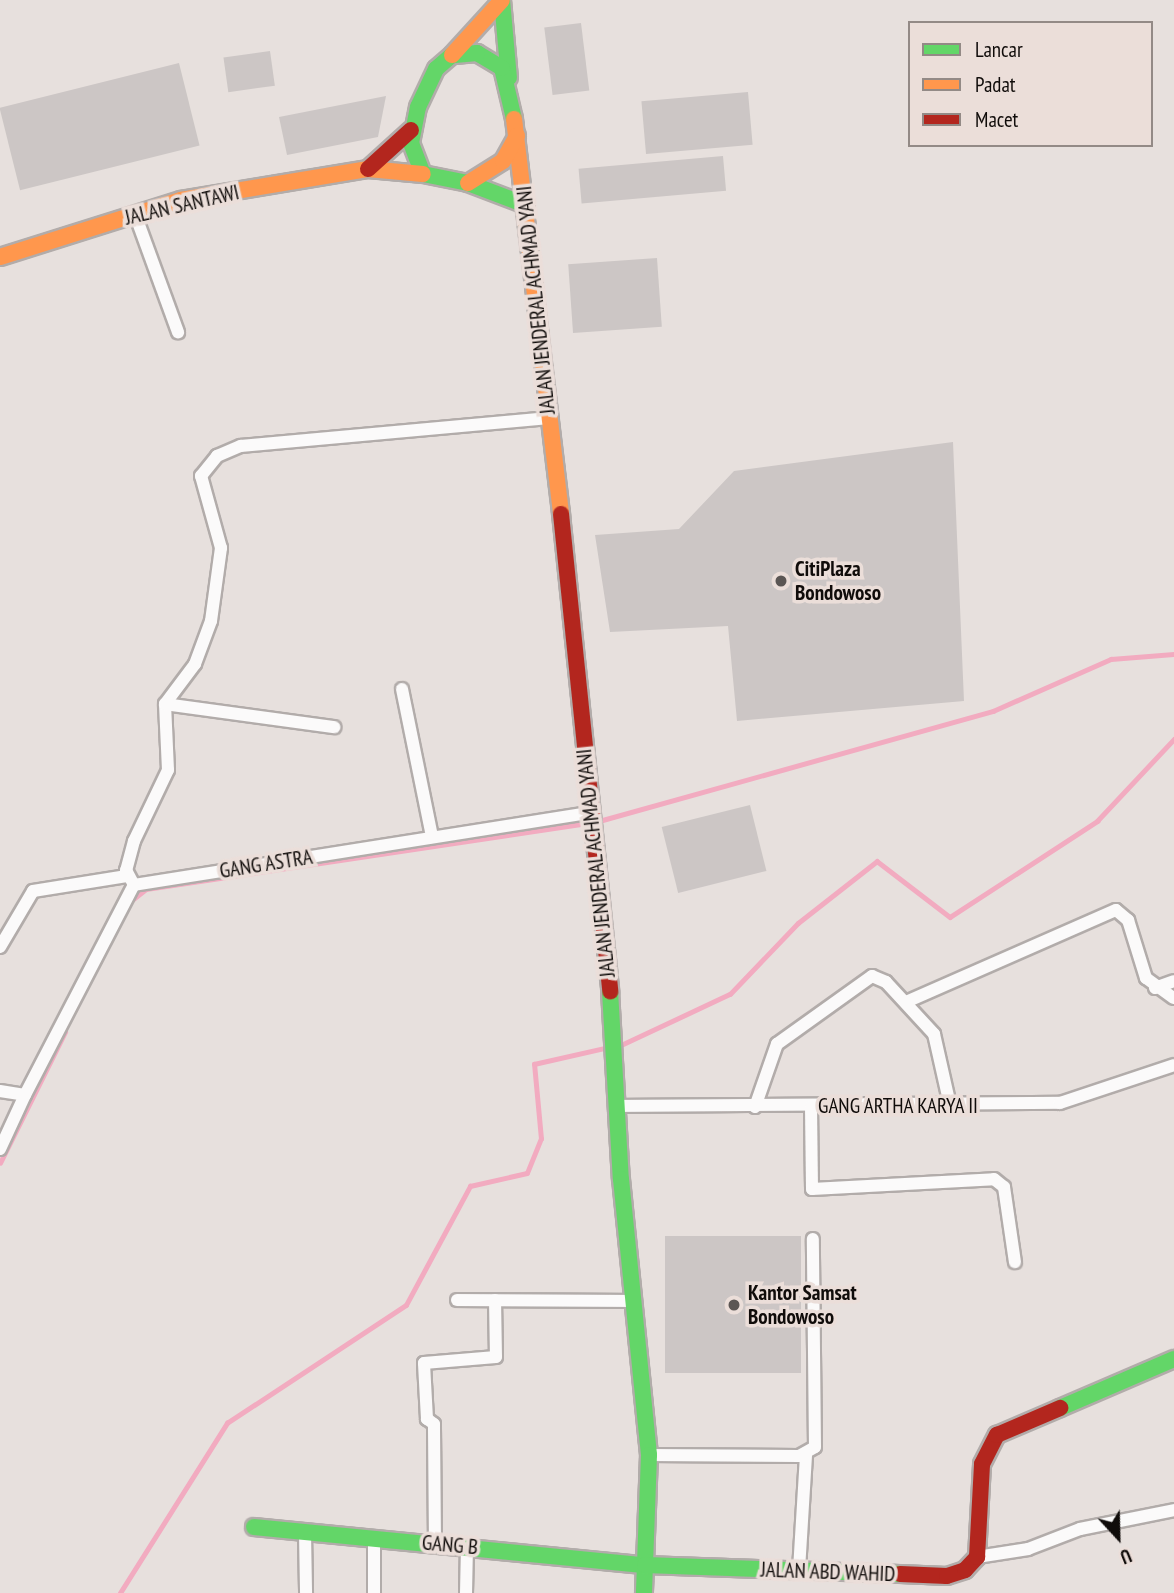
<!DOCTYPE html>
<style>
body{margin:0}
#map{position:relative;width:1174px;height:1593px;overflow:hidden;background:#e7e0dd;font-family:"PT Sans Narrow",sans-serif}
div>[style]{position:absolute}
.stream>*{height:4.5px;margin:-2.25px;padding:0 2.25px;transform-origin:2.25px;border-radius:2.25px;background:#f2abc0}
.building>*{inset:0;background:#ccc6c5;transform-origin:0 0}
.roads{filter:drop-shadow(2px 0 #b2acaa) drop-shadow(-2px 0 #b2acaa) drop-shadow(0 2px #b2acaa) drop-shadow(0 -2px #b2acaa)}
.street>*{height:12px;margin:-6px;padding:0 6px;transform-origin:6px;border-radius:6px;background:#fbfafa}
.fast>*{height:16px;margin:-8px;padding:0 8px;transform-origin:8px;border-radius:8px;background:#63d668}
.slow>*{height:16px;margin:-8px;padding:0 8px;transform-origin:8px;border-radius:8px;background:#ff974d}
.jam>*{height:16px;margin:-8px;padding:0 8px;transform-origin:8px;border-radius:8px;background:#b3261e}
.dots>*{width:19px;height:19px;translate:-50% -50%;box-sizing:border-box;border:4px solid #ebded9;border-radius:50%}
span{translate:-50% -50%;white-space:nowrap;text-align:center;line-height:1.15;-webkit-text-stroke:7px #ebded9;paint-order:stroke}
.street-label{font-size:21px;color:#100c0a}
.poi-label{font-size:21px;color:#100c0a;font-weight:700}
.left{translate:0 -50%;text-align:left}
.legend{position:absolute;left:908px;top:21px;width:245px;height:126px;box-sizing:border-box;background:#ebded9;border:2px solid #938a86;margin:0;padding:9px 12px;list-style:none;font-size:21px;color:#100c0a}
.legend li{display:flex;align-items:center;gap:14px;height:35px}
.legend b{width:35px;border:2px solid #938a86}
.north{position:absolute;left:1083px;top:1502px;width:70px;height:70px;-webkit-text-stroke:5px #ebded9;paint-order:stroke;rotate:158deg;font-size:19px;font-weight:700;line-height:28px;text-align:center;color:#100c0a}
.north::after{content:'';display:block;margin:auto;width:24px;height:32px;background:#100c0a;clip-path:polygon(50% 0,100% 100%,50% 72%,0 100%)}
</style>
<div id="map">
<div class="stream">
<div style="left:599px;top:821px;width:409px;rotate:-15.6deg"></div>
<div style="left:993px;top:711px;width:129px;rotate:-23.8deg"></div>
<div style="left:1111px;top:659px;width:63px;rotate:-4.5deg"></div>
<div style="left:132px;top:900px;width:18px;rotate:-38deg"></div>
<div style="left:146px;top:889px;width:446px;rotate:-8.5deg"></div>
<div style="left:621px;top:1045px;width:120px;rotate:-25.1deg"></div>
<div style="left:730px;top:994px;width:98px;rotate:-46.2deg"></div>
<div style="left:798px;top:923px;width:100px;rotate:-38.1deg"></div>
<div style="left:877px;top:861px;width:92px;rotate:37.5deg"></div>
<div style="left:950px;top:917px;width:176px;rotate:-33.1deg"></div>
<div style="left:1097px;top:821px;width:112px;rotate:-46.8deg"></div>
<div style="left:0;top:1163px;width:146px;rotate:-63.6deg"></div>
<div style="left:120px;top:1593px;width:201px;rotate:-57.8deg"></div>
<div style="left:227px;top:1423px;width:214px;rotate:-33.4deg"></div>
<div style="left:406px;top:1305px;width:135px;rotate:-61.7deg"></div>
<div style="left:470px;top:1186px;width:58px;rotate:-12.8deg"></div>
<div style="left:527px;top:1173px;width:37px;rotate:-68deg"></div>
<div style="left:541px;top:1139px;width:75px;rotate:-95.3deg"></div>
<div style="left:534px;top:1064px;width:77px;rotate:-12.8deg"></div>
</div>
<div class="building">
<div style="left:581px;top:23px;width:68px;height:37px;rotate:83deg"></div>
<div style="left:270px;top:51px;width:35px;height:47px;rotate:82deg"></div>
<div style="left:179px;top:63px;width:85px;height:185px;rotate:76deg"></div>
<div style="left:748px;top:92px;width:53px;height:107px;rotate:85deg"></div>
<div style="clip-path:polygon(386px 96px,378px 137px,287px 155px,279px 117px)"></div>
<div style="left:723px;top:156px;width:35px;height:145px;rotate:85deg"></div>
<div style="left:657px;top:258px;width:69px;height:89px;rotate:86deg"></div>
<div style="clip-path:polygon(953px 442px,964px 701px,737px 721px,728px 626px,610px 632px,595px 535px,679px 529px,734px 471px)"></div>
<div style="left:750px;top:805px;width:68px;height:91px;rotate:76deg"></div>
<div style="left:801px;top:1236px;width:137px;height:136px;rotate:90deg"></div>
</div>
<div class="roads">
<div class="street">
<div style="left:135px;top:214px;width:126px;rotate:70deg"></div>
<div style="left:402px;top:689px;width:151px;rotate:78.5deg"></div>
<div style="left:165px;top:704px;width:66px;rotate:87.4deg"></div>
<div style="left:168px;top:770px;width:79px;rotate:115.6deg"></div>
<div style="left:134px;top:841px;width:30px;rotate:105deg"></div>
<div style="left:126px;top:870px;width:17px;rotate:62deg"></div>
<div style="left:134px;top:885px;width:461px;rotate:-9deg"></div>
<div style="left:165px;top:704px;width:50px;rotate:-53.1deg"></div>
<div style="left:195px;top:664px;width:46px;rotate:-69.6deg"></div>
<div style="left:211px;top:621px;width:74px;rotate:-82.2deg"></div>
<div style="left:221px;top:548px;width:75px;rotate:-105.5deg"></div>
<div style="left:201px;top:476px;width:26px;rotate:-51deg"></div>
<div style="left:217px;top:456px;width:26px;rotate:-23deg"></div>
<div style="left:241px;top:446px;width:309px;rotate:-5.2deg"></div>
<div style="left:165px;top:704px;width:171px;rotate:7.8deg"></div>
<div style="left:0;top:947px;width:65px;rotate:-59.5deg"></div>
<div style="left:33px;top:891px;width:95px;rotate:-9.1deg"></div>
<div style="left:1155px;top:988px;width:20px;rotate:-20deg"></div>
<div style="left:906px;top:1002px;width:229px;rotate:-23.7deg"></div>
<div style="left:1116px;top:910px;width:16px;rotate:40deg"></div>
<div style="left:1128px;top:920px;width:61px;rotate:72.8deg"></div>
<div style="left:1146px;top:978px;width:34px;rotate:36deg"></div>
<div style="left:0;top:1091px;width:25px;rotate:9deg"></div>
<div style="left:25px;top:1095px;width:237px;rotate:-62.6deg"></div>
<div style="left:616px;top:1106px;width:444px;rotate:-0.4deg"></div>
<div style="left:1060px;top:1103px;width:120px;rotate:-18.4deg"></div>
<div style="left:755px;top:1107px;width:67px;rotate:-70.8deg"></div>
<div style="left:777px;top:1044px;width:117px;rotate:-35.6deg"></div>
<div style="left:872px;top:976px;width:15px;rotate:23deg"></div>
<div style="left:886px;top:982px;width:71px;rotate:47.3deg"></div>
<div style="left:934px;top:1034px;width:73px;rotate:77.3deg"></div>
<div style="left:811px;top:1107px;width:82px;rotate:89.3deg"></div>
<div style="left:812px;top:1189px;width:182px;rotate:-3.1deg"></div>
<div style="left:994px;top:1179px;width:13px;rotate:39deg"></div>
<div style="left:1004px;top:1187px;width:76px;rotate:81.7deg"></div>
<div style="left:0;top:1149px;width:60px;rotate:-65.2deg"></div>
<div style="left:457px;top:1300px;width:177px;rotate:0.3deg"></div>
<div style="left:649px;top:1455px;width:150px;rotate:0.4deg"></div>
<div style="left:799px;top:1456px;width:18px;rotate:-29deg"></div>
<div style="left:815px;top:1447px;width:208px;rotate:-90.6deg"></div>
<div style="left:305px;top:1533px;width:60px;rotate:89deg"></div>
<div style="left:435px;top:1543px;width:119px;rotate:-90.5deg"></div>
<div style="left:434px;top:1424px;width:9px;rotate:-144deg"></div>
<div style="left:427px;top:1419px;width:56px;rotate:-93.1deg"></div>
<div style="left:424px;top:1363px;width:72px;rotate:-4.8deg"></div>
<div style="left:496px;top:1357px;width:57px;rotate:-91deg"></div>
<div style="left:977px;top:1557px;width:52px;rotate:-8.9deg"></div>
<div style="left:1028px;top:1549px;width:56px;rotate:-21deg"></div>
<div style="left:1080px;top:1529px;width:96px;rotate:-11.4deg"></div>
<div style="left:799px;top:1570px;width:116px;rotate:-86.5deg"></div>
<div style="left:374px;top:1593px;width:54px;rotate:-90deg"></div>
<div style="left:466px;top:1593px;width:47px;rotate:-88.8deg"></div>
</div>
<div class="fast">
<div style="left:502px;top:0;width:78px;rotate:84.9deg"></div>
<div style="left:514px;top:119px;width:52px;rotate:-103.2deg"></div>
<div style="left:502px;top:68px;width:29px;rotate:-149deg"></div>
<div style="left:477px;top:53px;width:25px;rotate:175deg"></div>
<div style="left:452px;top:55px;width:21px;rotate:139deg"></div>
<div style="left:436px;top:69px;width:42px;rotate:115.3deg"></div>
<div style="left:418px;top:107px;width:37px;rotate:101deg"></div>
<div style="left:411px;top:143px;width:33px;rotate:69deg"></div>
<div style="left:423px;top:174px;width:46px;rotate:11.3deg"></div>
<div style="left:468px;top:183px;width:62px;rotate:20.8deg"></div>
<div style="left:610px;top:991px;width:188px;rotate:86.7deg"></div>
<div style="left:621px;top:1179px;width:277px;rotate:84.2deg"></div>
<div style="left:649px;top:1455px;width:138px;rotate:92.1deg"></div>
<div style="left:1060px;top:1408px;width:124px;rotate:-23.3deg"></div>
<div style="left:254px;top:1527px;width:393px;rotate:5.6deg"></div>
<div style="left:645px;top:1565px;width:255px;rotate:2deg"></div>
</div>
<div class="slow">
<div style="left:452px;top:55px;width:74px;rotate:-47.7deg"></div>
<div style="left:514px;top:119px;width:398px;rotate:83.2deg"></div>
<div style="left:468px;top:183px;width:41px;rotate:-32.2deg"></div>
<div style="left:503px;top:161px;width:29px;rotate:-61deg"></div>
<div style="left:0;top:257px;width:190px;rotate:-17.5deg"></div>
<div style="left:181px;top:200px;width:190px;rotate:-9.4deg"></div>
<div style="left:368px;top:169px;width:55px;rotate:5.2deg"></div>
</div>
<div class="jam">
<div style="left:368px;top:169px;width:58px;rotate:-42.2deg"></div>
<div style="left:561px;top:514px;width:480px;rotate:84.1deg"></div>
<div style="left:900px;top:1574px;width:47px;rotate:2.4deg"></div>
<div style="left:947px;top:1576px;width:19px;rotate:-18deg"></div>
<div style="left:965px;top:1570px;width:18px;rotate:-47deg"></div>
<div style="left:977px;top:1557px;width:93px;rotate:-86.9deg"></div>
<div style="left:982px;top:1464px;width:33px;rotate:-63deg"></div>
<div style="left:997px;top:1435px;width:69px;rotate:-23.2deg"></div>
</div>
</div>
<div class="dots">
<div style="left:781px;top:581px;background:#5b5654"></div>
<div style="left:734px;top:1305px;background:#5b5654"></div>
</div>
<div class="street-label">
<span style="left:182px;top:205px;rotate:-13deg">JALAN SANTAWI</span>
<span style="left:536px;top:300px;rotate:-96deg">JALAN JENDERAL ACHMAD YANI</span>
<span style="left:596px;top:863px;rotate:-96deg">JALAN JENDERAL ACHMAD YANI</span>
<span style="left:266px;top:864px;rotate:-9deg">GANG ASTRA</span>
<span style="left:898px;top:1106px">GANG ARTHA KARYA II</span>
<span style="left:450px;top:1545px;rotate:5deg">GANG B</span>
<span style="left:828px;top:1572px;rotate:2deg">JALAN ABD WAHID</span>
</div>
<div class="poi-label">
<span class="left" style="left:795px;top:581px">CitiPlaza<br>Bondowoso</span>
<span class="left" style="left:748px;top:1305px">Kantor Samsat<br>Bondowoso</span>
</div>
<ul class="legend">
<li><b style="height:9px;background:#63d668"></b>Lancar</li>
<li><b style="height:9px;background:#ff974d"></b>Padat</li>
<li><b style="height:9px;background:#b3261e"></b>Macet</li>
</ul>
<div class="north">U</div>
</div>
